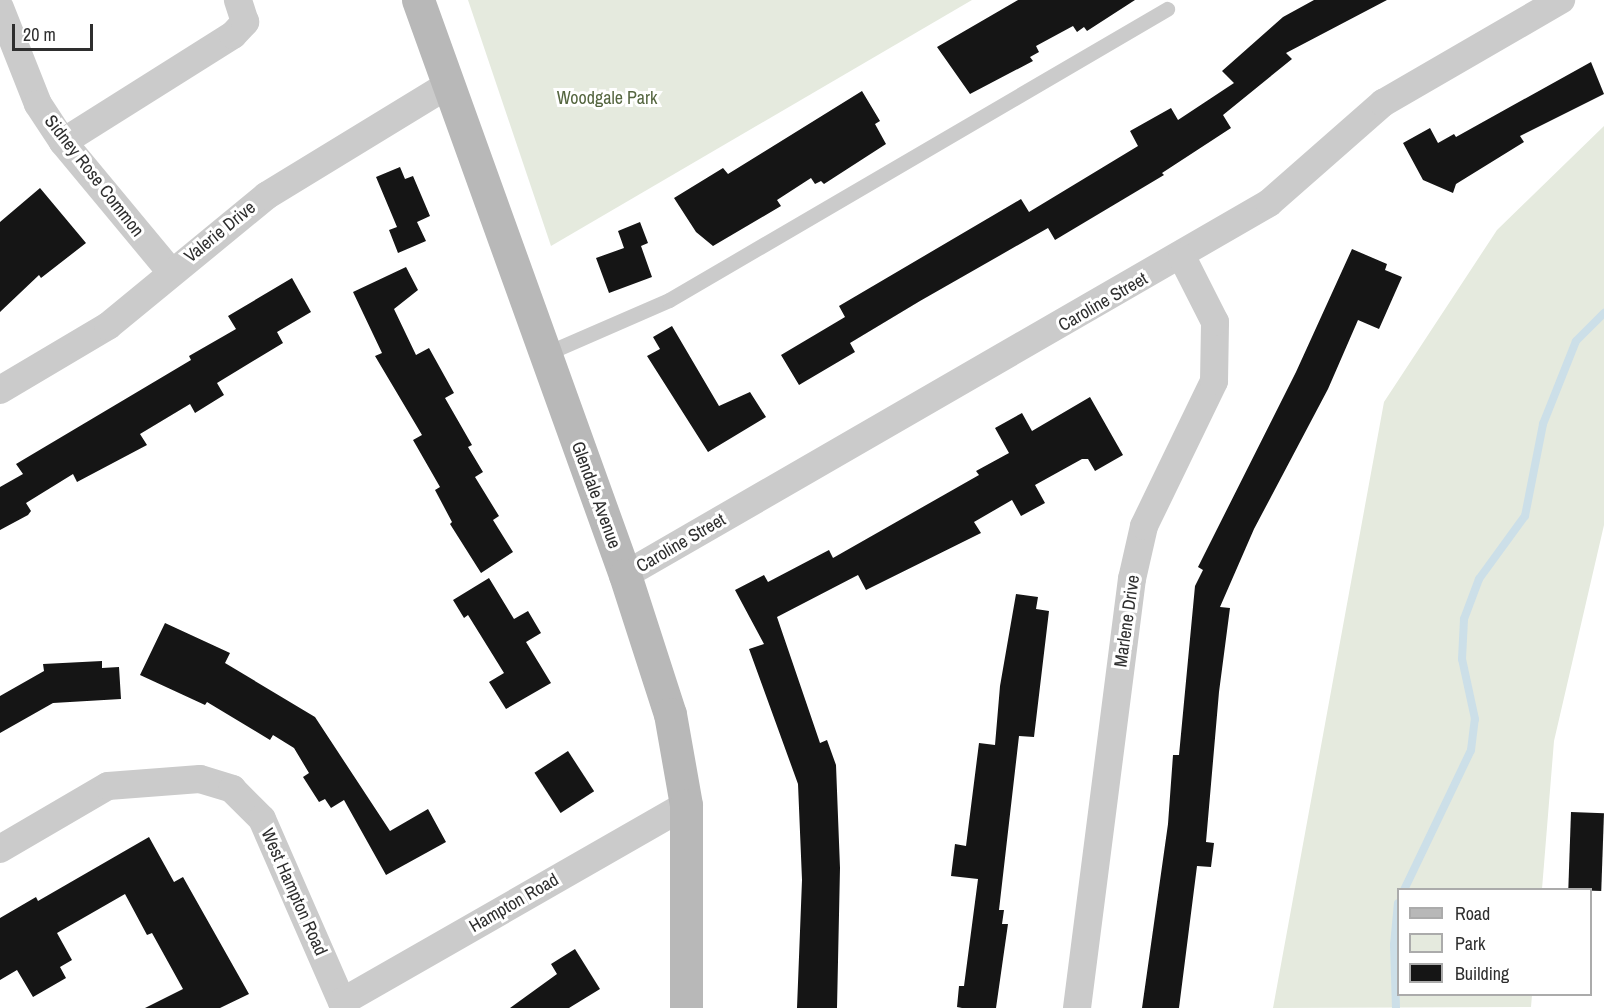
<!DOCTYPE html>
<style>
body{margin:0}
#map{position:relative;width:1604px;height:1008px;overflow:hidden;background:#fff;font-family:"Archivo Narrow",sans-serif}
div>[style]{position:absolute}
.green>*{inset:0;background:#e5eade}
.stream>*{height:8px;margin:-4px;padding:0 4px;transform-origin:4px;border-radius:4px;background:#ccdfe8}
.building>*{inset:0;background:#151515;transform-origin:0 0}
.lane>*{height:15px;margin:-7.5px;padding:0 7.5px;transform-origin:7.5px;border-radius:7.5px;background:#cbcbcb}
.street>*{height:28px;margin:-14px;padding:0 14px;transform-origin:14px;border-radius:14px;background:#cbcbcb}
.secondary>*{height:33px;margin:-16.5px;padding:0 16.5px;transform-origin:16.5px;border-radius:16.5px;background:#b8b8b8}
span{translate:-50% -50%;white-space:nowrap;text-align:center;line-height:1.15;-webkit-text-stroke:6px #fff;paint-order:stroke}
.park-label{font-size:18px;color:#556640}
.street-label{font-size:18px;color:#2e2e2e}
.legend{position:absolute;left:1397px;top:888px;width:195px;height:108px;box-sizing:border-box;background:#fff;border:2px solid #ababab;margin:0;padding:8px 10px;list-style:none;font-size:18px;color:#2e2e2e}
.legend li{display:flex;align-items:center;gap:12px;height:30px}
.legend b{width:30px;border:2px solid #ababab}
.scale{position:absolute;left:12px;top:24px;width:81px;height:27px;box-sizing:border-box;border:3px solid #2e2e2e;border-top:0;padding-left:8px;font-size:18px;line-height:21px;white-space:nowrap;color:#2e2e2e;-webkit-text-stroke:4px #fff;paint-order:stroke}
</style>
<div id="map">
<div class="green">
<div style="clip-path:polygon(468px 0,972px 0,551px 246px)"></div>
<div style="clip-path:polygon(1604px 126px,1604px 525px,1554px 741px,1542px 889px,1398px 890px,1398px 994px,1532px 995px,1531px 1007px,1273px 1008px,1384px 402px,1497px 230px)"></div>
</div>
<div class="stream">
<div style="left:1404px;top:890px;width:155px;rotate:-64.4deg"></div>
<div style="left:1471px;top:750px;width:31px;rotate:-83deg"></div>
<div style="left:1475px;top:719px;width:61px;rotate:-102.2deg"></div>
<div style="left:1462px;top:659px;width:40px;rotate:-87.1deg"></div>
<div style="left:1464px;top:619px;width:43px;rotate:-69.4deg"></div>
<div style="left:1479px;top:579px;width:78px;rotate:-53.9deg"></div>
<div style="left:1525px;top:516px;width:94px;rotate:-78.9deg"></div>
<div style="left:1543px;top:424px;width:89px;rotate:-68.3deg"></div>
<div style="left:1576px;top:341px;width:40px;rotate:-45deg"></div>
<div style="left:1396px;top:1008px;width:63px;rotate:-91.8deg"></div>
<div style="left:1394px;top:945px;width:42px;rotate:-84.6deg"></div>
</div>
<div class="building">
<div style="clip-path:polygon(1018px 0,1135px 0,1087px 31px,1084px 27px,1077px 32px,1073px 26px,1036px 46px,1039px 52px,1030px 57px,1033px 61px,970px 94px,937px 47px)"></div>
<div style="clip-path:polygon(1314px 0,1387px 0,1286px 53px,1292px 59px,1223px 115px,1231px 128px,1162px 173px,1164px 175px,1055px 240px,1048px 228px,920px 301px,850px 343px,855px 352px,799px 385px,781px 355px,845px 317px,839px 306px,1021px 199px,1029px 212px,1138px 146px,1130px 131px,1171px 108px,1178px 120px,1234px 83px,1222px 71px,1283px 17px)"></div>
<div style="clip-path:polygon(1591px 62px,1604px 94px,1520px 136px,1524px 142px,1456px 184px,1453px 193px,1423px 180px,1403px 143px,1430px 128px,1438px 143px,1454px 134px,1456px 137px)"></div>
<div style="clip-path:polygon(862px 91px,880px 121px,875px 124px,886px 144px,824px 184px,821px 181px,815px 184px,811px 178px,777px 200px,781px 206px,713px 246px,696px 232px,674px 198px,723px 168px,728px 174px)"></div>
<div style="clip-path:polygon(400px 167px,405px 179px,413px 176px,430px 216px,417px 222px,426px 241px,398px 253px,389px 230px,397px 227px,376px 177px)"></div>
<div style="clip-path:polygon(40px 188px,86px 243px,41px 278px,39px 275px,0 312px,0 222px)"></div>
<div style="clip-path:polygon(640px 222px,648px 243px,641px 246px,652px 277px,609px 293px,596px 258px,624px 248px,618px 231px)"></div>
<div style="clip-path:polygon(1352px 249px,1387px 264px,1385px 270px,1402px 277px,1379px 329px,1358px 320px,1328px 389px,1254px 529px,1220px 607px,1230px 608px,1219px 692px,1206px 842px,1214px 843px,1211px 867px,1197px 866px,1179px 1008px,1142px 1008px,1168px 824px,1173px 755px,1179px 755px,1195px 586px,1203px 570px,1198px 567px,1296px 372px)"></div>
<div style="clip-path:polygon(406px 267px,418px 290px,394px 309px,416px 355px,429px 348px,454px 393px,445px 398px,472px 445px,468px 447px,483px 472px,475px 477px,499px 516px,493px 520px,513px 552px,481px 573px,450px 524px,452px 522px,435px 490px,440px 487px,413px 440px,422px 435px,375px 356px,382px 353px,353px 292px)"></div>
<div style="clip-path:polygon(292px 278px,311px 312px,277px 332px,283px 343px,217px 383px,224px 395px,195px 413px,190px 404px,140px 434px,147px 445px,77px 482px,73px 474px,26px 503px,31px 511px,28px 515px,0 530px,0 487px,23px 474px,16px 464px,191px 360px,189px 356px,236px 329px,228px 316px)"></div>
<div style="clip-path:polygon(672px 326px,719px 406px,750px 392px,766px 417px,708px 452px,647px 356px,660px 349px,653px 337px)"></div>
<div style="clip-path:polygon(1090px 397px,1123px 455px,1095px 471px,1088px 459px,1082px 459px,1035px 485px,1045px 503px,1021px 516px,1012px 500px,974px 522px,981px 533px,866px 590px,858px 575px,777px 617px,820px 743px,827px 740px,836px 765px,840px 868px,837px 1008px,797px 1008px,802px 880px,798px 784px,749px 649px,764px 644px,735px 590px,764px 575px,768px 582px,829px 550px,833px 558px,979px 475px,976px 471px,1009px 453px,995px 428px,1022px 413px,1032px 431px)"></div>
<div style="clip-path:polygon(489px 578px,514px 619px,528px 611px,541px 633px,526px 642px,551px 683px,506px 709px,489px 682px,504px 673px,468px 615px,464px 618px,453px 600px)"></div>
<div style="clip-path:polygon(1016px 594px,1038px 597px,1036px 609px,1049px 611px,1034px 737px,1019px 736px,999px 910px,1004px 910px,1002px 924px,1008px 924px,996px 1008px,962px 1008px,957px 1007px,959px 986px,964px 986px,978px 879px,951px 876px,955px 844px,966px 846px,979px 743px,995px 745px,1000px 686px)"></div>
<div style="clip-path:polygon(165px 623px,230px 653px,225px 663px,315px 717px,390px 831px,428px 809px,446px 842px,386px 875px,344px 800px,331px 808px,325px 799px,319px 802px,303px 777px,309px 773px,294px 748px,273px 735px,270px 740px,207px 702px,205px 705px,140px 675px)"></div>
<div style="clip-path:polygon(102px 661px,102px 668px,119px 667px,121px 699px,53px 703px,0 733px,0 696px,44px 671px,43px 664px)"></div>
<div style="left:568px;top:751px;width:48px;height:40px;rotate:57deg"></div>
<div style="left:1571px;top:812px;width:33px;height:78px;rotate:2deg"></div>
<div style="clip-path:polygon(149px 837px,174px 882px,183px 877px,249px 994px,220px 1008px,145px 1008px,183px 989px,152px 933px,147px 935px,125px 894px,57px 933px,72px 960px,60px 967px,66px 978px,33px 997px,17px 970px,0 980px,0 918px,36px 897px,38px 901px)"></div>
<div style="clip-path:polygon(575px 949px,600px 989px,569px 1008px,510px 1008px,557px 974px,551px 964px)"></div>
</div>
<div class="lane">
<div style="left:545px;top:354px;width:135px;rotate:-23.5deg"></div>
<div style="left:669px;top:300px;width:577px;rotate:-30.3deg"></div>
</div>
<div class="street">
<div style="left:0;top:8px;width:103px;rotate:68.4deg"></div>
<div style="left:38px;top:104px;width:45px;rotate:56.7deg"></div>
<div style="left:63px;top:142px;width:169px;rotate:50.3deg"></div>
<div style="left:63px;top:142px;width:201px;rotate:-32.2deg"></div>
<div style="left:233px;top:35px;width:18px;rotate:-47deg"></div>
<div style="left:245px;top:22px;width:23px;rotate:-108deg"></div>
<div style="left:0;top:390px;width:126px;rotate:-30.7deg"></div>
<div style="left:108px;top:326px;width:205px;rotate:-39.4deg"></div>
<div style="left:266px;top:196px;width:213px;rotate:-31.4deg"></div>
<div style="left:625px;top:575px;width:744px;rotate:-30.01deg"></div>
<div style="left:1269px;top:203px;width:152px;rotate:-41.3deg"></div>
<div style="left:1383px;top:103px;width:206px;rotate:-30.1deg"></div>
<div style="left:0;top:849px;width:125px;rotate:-30.3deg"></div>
<div style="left:108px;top:786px;width:92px;rotate:-4.4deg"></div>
<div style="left:200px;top:779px;width:34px;rotate:17deg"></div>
<div style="left:232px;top:789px;width:42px;rotate:45deg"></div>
<div style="left:262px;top:819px;width:200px;rotate:66.4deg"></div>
<div style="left:342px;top:1002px;width:396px;rotate:-29.8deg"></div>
<div style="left:1077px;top:1008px;width:433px;rotate:-82.7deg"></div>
<div style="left:1132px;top:579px;width:54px;rotate:-77.2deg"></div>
<div style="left:1144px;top:526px;width:161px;rotate:-64.2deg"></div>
<div style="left:1214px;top:381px;width:59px;rotate:-89deg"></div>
<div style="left:1215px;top:322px;width:73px;rotate:-116.9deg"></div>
</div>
<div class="secondary">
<div style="left:418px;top:0;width:611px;rotate:70.2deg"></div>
<div style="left:625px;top:575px;width:146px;rotate:72.1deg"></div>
<div style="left:670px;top:714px;width:92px;rotate:80deg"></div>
<div style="left:686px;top:805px;width:203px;rotate:90deg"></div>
</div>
<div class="park-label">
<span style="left:607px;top:98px">Woodgale Park</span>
</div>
<div class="street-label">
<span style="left:94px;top:176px;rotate:52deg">Sidney Rose Common</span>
<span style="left:220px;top:232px;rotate:-39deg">Valerie Drive</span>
<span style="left:1103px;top:302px;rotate:-30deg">Caroline Street</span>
<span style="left:596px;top:495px;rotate:70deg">Glendale Avenue</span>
<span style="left:681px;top:543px;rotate:-30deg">Caroline Street</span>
<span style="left:1127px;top:621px;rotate:-82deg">Marlene Drive</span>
<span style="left:294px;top:892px;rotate:66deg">West Hampton Road</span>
<span style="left:514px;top:903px;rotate:-30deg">Hampton Road</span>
</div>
<ul class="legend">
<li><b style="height:8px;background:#b8b8b8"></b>Road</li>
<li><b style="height:16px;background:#e5eade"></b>Park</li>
<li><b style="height:16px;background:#151515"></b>Building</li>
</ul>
<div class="scale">20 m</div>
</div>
